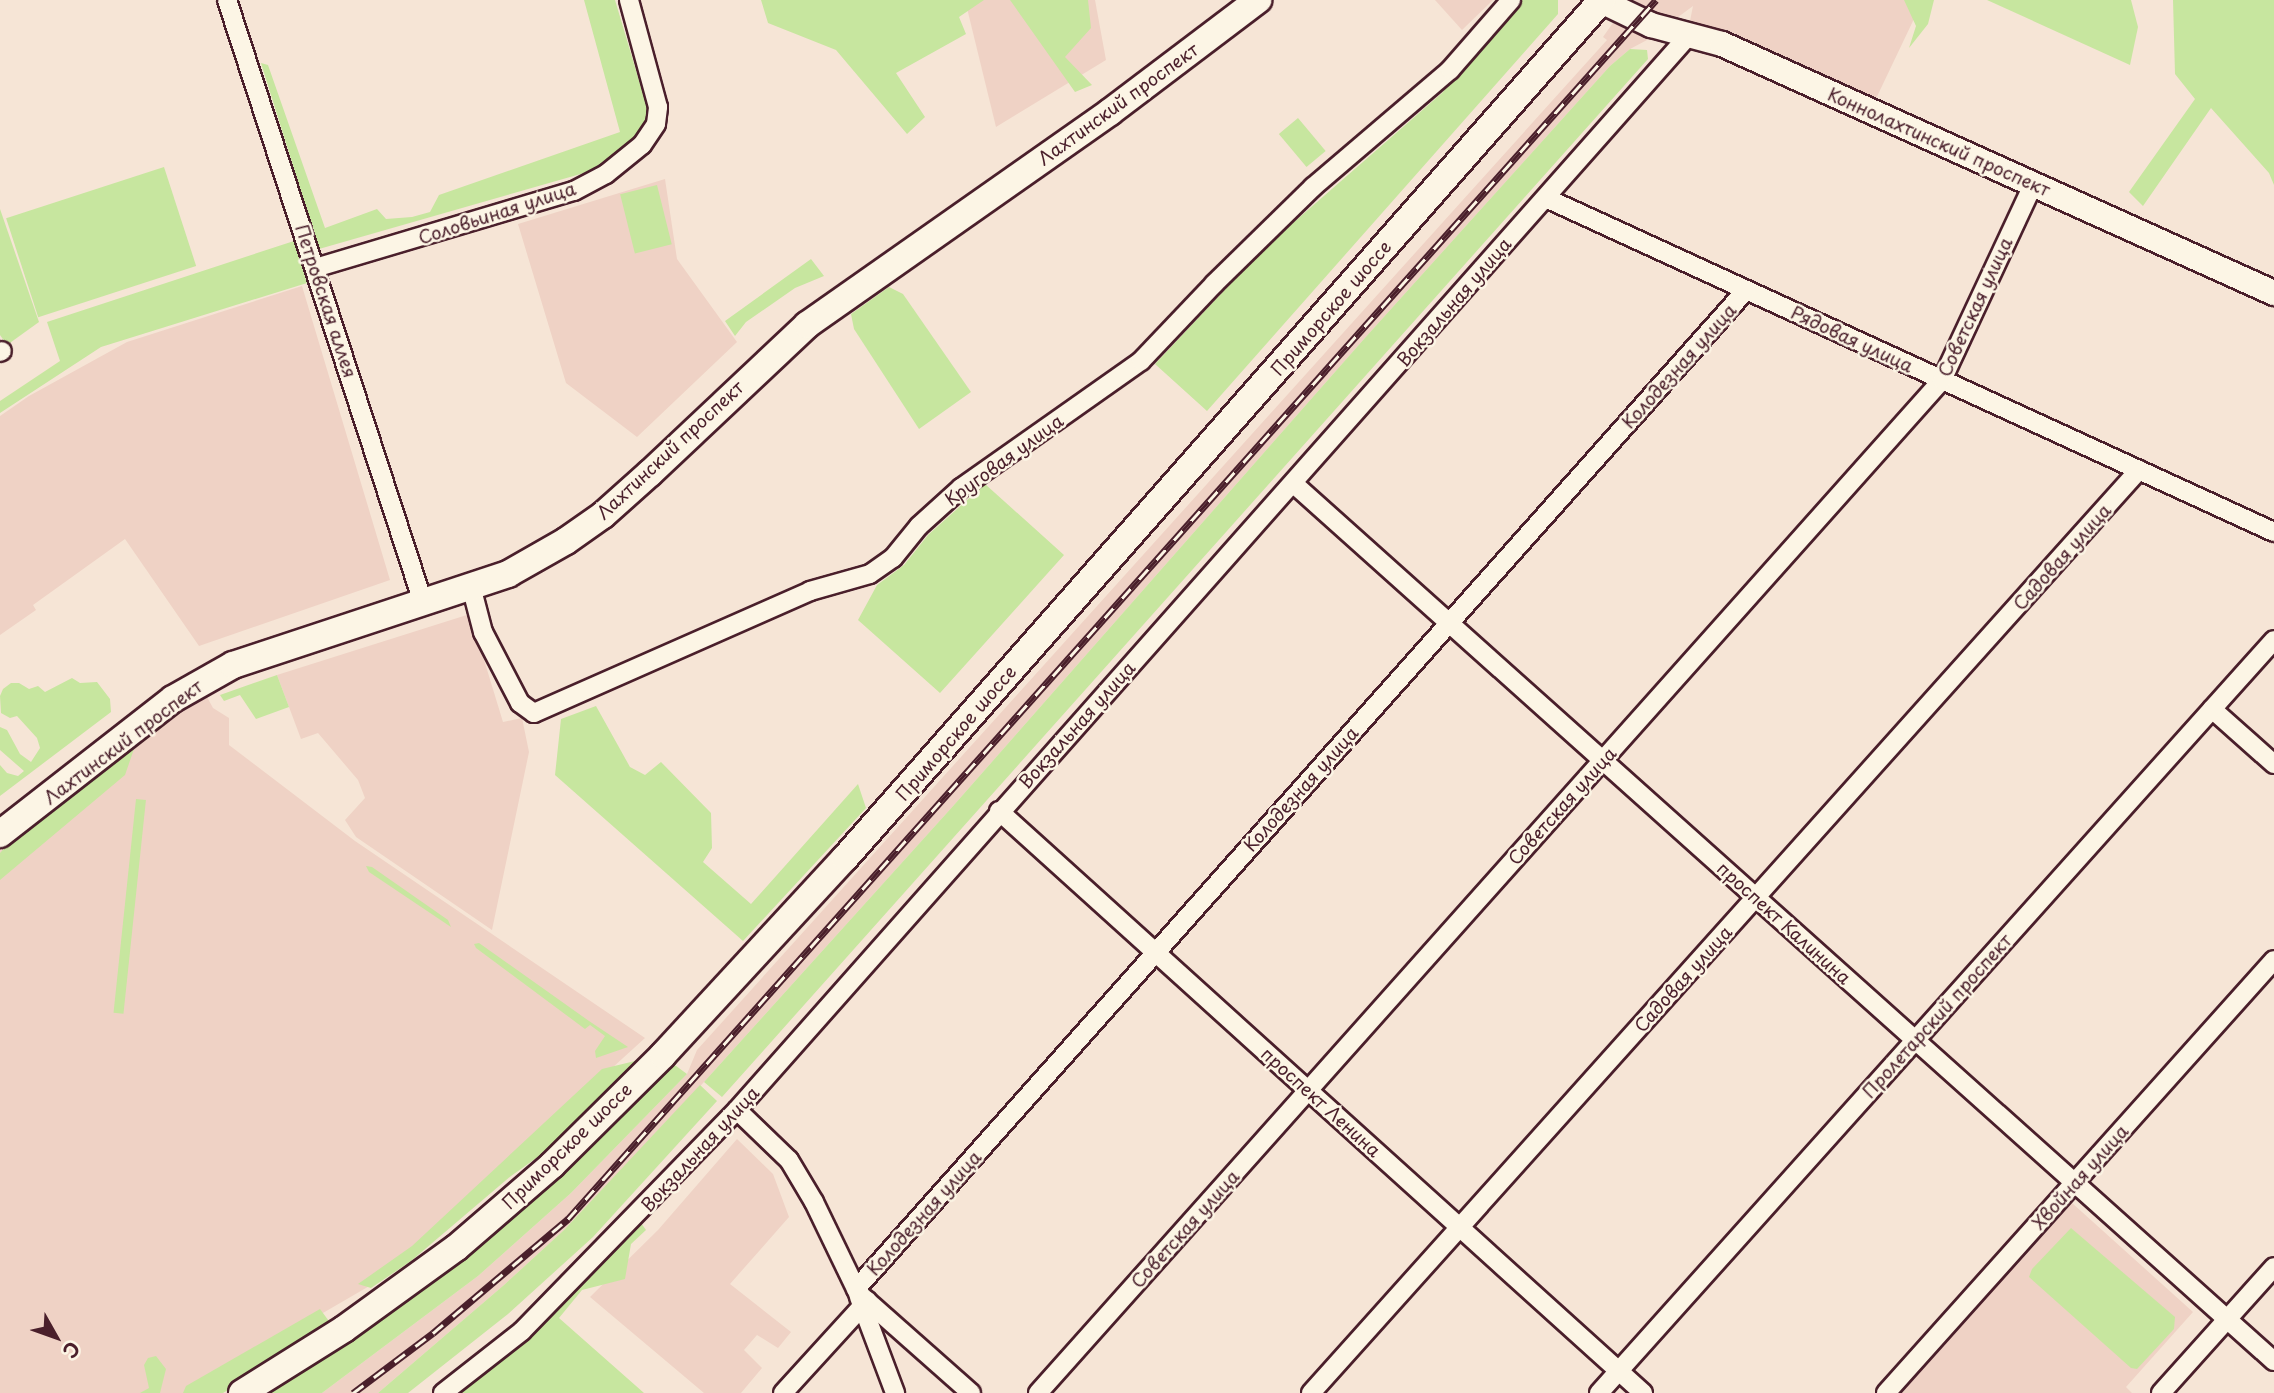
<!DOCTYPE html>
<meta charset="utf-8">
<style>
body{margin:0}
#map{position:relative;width:2274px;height:1393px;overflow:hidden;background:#f6e5d6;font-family:"Playpen Sans",sans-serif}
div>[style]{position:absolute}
.built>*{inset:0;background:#efd2c5}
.green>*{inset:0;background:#c7e69f;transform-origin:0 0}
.roads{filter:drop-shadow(2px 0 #4a1f2b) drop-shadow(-2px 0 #4a1f2b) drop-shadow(0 2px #4a1f2b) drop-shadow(0 -2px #4a1f2b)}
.minor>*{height:18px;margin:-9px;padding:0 9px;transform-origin:9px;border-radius:9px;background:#fcf5e5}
.secondary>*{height:24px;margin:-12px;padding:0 12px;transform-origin:12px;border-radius:12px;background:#fcf5e5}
.primary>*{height:26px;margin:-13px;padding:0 13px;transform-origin:13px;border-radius:13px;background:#fcf5e5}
.rail>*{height:7px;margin-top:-3.5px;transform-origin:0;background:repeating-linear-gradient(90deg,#fcf5e5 0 13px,#4a1f2b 0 26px);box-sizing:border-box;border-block:2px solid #4a1f2b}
span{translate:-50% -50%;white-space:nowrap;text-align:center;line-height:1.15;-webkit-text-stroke:5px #fcf5e5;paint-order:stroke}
.street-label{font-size:18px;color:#4a1f2b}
.north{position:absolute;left:21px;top:1302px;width:70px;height:70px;-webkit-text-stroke:5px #fcf5e5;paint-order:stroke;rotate:130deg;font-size:19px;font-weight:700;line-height:28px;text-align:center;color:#4a1f2b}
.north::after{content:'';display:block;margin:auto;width:24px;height:32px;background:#4a1f2b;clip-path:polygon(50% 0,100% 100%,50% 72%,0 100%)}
</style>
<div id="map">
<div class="built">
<div style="clip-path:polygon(965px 0,1095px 0,1106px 60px,996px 127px)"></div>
<div style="clip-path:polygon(1435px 0,1493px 0,1462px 30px)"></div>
<div style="clip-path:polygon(1629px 0,1923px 0,1872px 107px,1689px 26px,1693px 6px,1647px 40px,1630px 49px,1610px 66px,1364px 339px,954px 805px,704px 1082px,564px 1230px,504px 1285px,378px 1393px,322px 1393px,478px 1276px,571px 1193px,687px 1074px,697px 1050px,1607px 40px,1603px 37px)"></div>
<div style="clip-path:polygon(665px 179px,677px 259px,737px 342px,637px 437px,566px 383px,518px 224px)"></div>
<div style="clip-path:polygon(302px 286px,390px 580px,199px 646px,125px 539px,33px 605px,36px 610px,0 635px,0 416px,29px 396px,127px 342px)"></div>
<div style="clip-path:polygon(470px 614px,503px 722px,522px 718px,529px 752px,492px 930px,356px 837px,345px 820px,365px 798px,358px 780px,318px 733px,301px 739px,277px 675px)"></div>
<div style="clip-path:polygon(207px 697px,213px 708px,229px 718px,229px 745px,355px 841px,645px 1038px,378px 1281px,185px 1393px,0 1393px,0 847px,167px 716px)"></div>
<div style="clip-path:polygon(737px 1139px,773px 1174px,789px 1217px,730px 1284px,791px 1332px,778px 1348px,757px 1335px,744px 1350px,762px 1368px,741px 1393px,704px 1393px,590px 1297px,658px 1230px)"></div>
<div style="clip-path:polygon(2072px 1203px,2193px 1312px,2126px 1387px,2132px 1393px,1897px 1393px,2011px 1262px,2016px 1266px)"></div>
</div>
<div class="green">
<div style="clip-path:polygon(584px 0,615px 0,649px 114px,642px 138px,605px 167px,319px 249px,261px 63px,268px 65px,325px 228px,377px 209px,386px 219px,412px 217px,430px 212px,439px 195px,620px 132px)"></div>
<div style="clip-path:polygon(761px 0,984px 0,959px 17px,966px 34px,896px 73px,925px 117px,907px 134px,836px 50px,768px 23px)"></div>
<div style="clip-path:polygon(1010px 0,1088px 0,1091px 28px,1065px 57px,1092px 85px,1075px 92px)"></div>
<div style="clip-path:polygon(1519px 0,1558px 0,1558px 14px,1207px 411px,1155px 364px,1263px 249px,1442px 93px)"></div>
<div style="clip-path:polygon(1904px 0,1934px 0,1928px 24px,1909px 48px,1916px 26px)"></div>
<div style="clip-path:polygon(1987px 0,2131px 0,2138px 27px,2130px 65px)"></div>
<div style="clip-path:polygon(2173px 0,2274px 0,2274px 185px,2269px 173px,2211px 108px,2143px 206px,2129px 192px,2195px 99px,2175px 74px)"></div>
<div style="clip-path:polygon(1630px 49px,1647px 50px,1648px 59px,722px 1097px,704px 1082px,954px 805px,1364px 339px,1610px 66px)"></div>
<div style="left:1298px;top:118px;width:43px;height:25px;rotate:50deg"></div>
<div style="left:164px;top:167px;width:104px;height:166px;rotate:72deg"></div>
<div style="left:657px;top:185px;width:61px;height:38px;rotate:76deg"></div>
<div style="clip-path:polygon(0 209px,39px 322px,7px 345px,0 335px)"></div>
<div style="clip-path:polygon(294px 241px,307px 283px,101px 347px,0 413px,0 401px,60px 361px,47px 322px)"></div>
<div style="clip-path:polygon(811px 259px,824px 276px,795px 288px,746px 322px,735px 336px,725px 321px)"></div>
<div style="clip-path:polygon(889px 287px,903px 294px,971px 392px,919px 429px,854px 329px,851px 314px)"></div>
<div style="clip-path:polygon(985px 484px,1064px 555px,940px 693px,858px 620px,877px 585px,904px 565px,928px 535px)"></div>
<div style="clip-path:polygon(277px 675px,289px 707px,256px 719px,240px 695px,224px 701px,220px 695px)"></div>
<div style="clip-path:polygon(72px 678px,80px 683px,97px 682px,110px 699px,111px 712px,0 796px,0 765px,7px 773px,18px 776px,24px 771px,0 750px,0 727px,7px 730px,20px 754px,31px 762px,40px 748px,37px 738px,17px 716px,10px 718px,1px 713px,0 696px,3px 689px,11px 683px,19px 683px,29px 689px,38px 686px,45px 692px)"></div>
<div style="clip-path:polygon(596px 706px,630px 767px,645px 775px,661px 762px,711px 813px,712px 848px,703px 862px,751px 904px,858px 784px,866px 808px,743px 941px,555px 775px,561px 719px)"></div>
<div style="clip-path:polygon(161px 718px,165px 725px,134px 749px,125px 775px,0 880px,0 853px,28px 823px)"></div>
<div style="left:136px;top:799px;width:10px;height:215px;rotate:6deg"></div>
<div style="clip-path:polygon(366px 866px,372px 867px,448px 920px,451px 927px,369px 872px)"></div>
<div style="clip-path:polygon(479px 943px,589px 1021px,628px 1047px,596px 1058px,595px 1051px,605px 1036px,590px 1025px,585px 1029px,476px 948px,474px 944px)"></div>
<div style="clip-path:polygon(635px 1061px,637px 1064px,559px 1142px,511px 1176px,411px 1261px,371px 1288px,358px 1284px,412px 1246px,602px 1069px)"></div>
<div style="clip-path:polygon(672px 1063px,687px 1074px,571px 1193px,478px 1276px,322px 1393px,266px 1393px,375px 1324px,465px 1257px)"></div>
<div style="clip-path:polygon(700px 1085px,717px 1101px,593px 1237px,508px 1314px,408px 1393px,378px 1393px,504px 1285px,564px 1230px)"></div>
<div style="clip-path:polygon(641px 1223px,646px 1230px,631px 1244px,625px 1279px,582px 1290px,559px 1318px,644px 1393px,459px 1393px,529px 1338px)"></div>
<div style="clip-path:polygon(2071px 1228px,2175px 1317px,2174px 1329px,2137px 1369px,2131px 1368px,2029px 1277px,2032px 1269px)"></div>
<div style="clip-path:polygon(320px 1309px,334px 1328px,223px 1393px,183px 1393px,186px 1386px)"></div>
<div style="clip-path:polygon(156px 1356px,166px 1369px,160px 1393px,140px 1393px,149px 1388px,144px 1365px,148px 1358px)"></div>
</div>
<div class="roads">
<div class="minor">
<div style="left:227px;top:0;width:633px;rotate:71.97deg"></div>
<div style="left:1546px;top:198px;width:801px;rotate:24.65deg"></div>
<div style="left:315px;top:268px;width:270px;rotate:-16.6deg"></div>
<div style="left:574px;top:191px;width:36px;rotate:-28deg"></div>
<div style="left:606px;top:174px;width:46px;rotate:-38.9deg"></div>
<div style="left:642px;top:145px;width:25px;rotate:-56deg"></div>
<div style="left:656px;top:124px;width:17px;rotate:-83deg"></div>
<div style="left:658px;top:107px;width:111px;rotate:-105.2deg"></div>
<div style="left:0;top:352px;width:2px;rotate:-27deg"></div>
<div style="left:1294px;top:484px;width:1315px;rotate:41.83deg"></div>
<div style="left:471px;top:586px;width:48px;rotate:75.4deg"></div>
<div style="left:483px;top:632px;width:80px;rotate:62.5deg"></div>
<div style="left:520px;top:703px;width:17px;rotate:36deg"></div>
<div style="left:534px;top:713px;width:302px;rotate:-23.8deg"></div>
<div style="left:810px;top:591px;width:62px;rotate:-15.8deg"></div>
<div style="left:870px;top:574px;width:28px;rotate:-35deg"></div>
<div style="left:893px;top:558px;width:41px;rotate:-50.9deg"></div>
<div style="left:919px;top:526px;width:57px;rotate:-42.1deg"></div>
<div style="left:961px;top:488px;width:220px;rotate:-35.2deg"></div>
<div style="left:1141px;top:361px;width:106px;rotate:-46.5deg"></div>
<div style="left:1214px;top:284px;width:139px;rotate:-44.4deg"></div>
<div style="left:1313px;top:187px;width:180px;rotate:-40.5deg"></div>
<div style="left:1450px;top:70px;width:93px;rotate:-48.9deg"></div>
<div style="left:2212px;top:709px;width:83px;rotate:41.6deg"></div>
<div style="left:999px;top:811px;width:868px;rotate:42.1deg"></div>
<div style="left:737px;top:1110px;width:72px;rotate:43.9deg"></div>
<div style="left:789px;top:1160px;width:49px;rotate:59.2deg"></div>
<div style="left:814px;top:1202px;width:101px;rotate:64.2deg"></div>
<div style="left:858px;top:1293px;width:151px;rotate:41.5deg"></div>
<div style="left:856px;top:1289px;width:1338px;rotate:-48.3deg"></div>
<div style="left:859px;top:1297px;width:103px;rotate:69.4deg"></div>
<div style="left:443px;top:1393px;width:100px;rotate:-38.1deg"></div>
<div style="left:522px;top:1331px;width:308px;rotate:-45.8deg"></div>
<div style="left:737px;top:1110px;width:1436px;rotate:-48.47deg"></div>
<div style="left:783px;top:1393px;width:125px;rotate:-47.6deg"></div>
<div style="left:1038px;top:1393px;width:1358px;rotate:-48.25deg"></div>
<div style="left:1942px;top:380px;width:215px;rotate:-65deg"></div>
<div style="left:1311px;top:1393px;width:1240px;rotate:-48.11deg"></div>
<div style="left:1599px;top:1393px;width:1011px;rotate:-48.13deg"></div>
<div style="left:1886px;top:1393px;width:581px;rotate:-48.14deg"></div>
<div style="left:2161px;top:1393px;width:169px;rotate:-48.1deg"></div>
</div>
<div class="secondary">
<div style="left:1599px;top:0;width:58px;rotate:25.7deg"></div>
<div style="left:1651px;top:25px;width:73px;rotate:15deg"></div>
<div style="left:1722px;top:44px;width:606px;rotate:24.28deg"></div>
</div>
<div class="primary">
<div style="left:0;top:834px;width:219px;rotate:-38deg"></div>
<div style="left:173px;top:699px;width:69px;rotate:-29.5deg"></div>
<div style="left:233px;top:665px;width:290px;rotate:-18.3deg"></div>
<div style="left:508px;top:574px;width:67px;rotate:-29.6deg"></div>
<div style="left:566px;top:541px;width:45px;rotate:-35.1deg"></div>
<div style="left:603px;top:515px;width:63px;rotate:-41.8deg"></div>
<div style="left:650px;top:473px;width:216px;rotate:-43.3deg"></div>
<div style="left:807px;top:325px;width:370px;rotate:-35.1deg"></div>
<div style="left:1110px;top:112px;width:186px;rotate:-37.1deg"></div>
<div style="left:242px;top:1393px;width:120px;rotate:-32.1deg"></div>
<div style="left:344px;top:1329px;width:138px;rotate:-35.9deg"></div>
<div style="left:456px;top:1248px;width:127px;rotate:-40.8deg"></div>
<div style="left:552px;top:1165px;width:156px;rotate:-44.7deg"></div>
<div style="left:663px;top:1055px;width:268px;rotate:-47.3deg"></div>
<div style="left:845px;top:858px;width:1144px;rotate:-48.58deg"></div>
</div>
</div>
<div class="rail">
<div style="left:353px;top:1393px;width:100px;rotate:-36.9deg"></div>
<div style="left:433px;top:1333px;width:177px;rotate:-40.2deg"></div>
<div style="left:568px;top:1219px;width:1634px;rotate:-48.25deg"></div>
</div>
<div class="street-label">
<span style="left:1118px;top:104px;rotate:-36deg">Лахтинский проспект</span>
<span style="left:1939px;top:142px;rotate:24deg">Коннолахтинский проспект</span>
<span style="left:497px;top:213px;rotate:-18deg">Соловьиная улица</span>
<span style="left:326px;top:301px;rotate:72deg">Петровская аллея</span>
<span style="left:1454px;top:302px;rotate:-49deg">Вокзальная улица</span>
<span style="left:1975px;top:307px;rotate:-65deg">Советская улица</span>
<span style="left:1331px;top:308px;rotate:-49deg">Приморское шоссе</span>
<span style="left:1852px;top:339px;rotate:25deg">Рядовая улица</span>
<span style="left:1679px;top:366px;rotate:-48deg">Колодезная улица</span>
<span style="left:670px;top:450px;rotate:-43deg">Лахтинский проспект</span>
<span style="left:1004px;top:460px;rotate:-36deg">Круговая улица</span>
<span style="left:2062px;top:557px;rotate:-48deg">Садовая улица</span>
<span style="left:1077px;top:725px;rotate:-48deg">Вокзальная улица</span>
<span style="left:956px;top:733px;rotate:-49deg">Приморское шоссе</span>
<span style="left:123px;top:742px;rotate:-37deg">Лахтинский проспект</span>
<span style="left:1301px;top:789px;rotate:-48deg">Колодезная улица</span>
<span style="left:1562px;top:806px;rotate:-48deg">Советская улица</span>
<span style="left:1784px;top:923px;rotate:42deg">проспект Калинина</span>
<span style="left:1683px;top:979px;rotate:-48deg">Садовая улица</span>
<span style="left:1937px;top:1016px;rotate:-48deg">Пролетарский проспект</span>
<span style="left:1321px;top:1102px;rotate:42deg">проспект Ленина</span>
<span style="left:567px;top:1146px;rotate:-44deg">Приморское шоссе</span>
<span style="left:700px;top:1149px;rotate:-47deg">Вокзальная улица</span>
<span style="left:2080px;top:1177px;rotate:-48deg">Хвойная улица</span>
<span style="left:924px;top:1213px;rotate:-48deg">Колодезная улица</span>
<span style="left:1185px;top:1229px;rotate:-48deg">Советская улица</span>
</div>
<div class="north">С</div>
</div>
